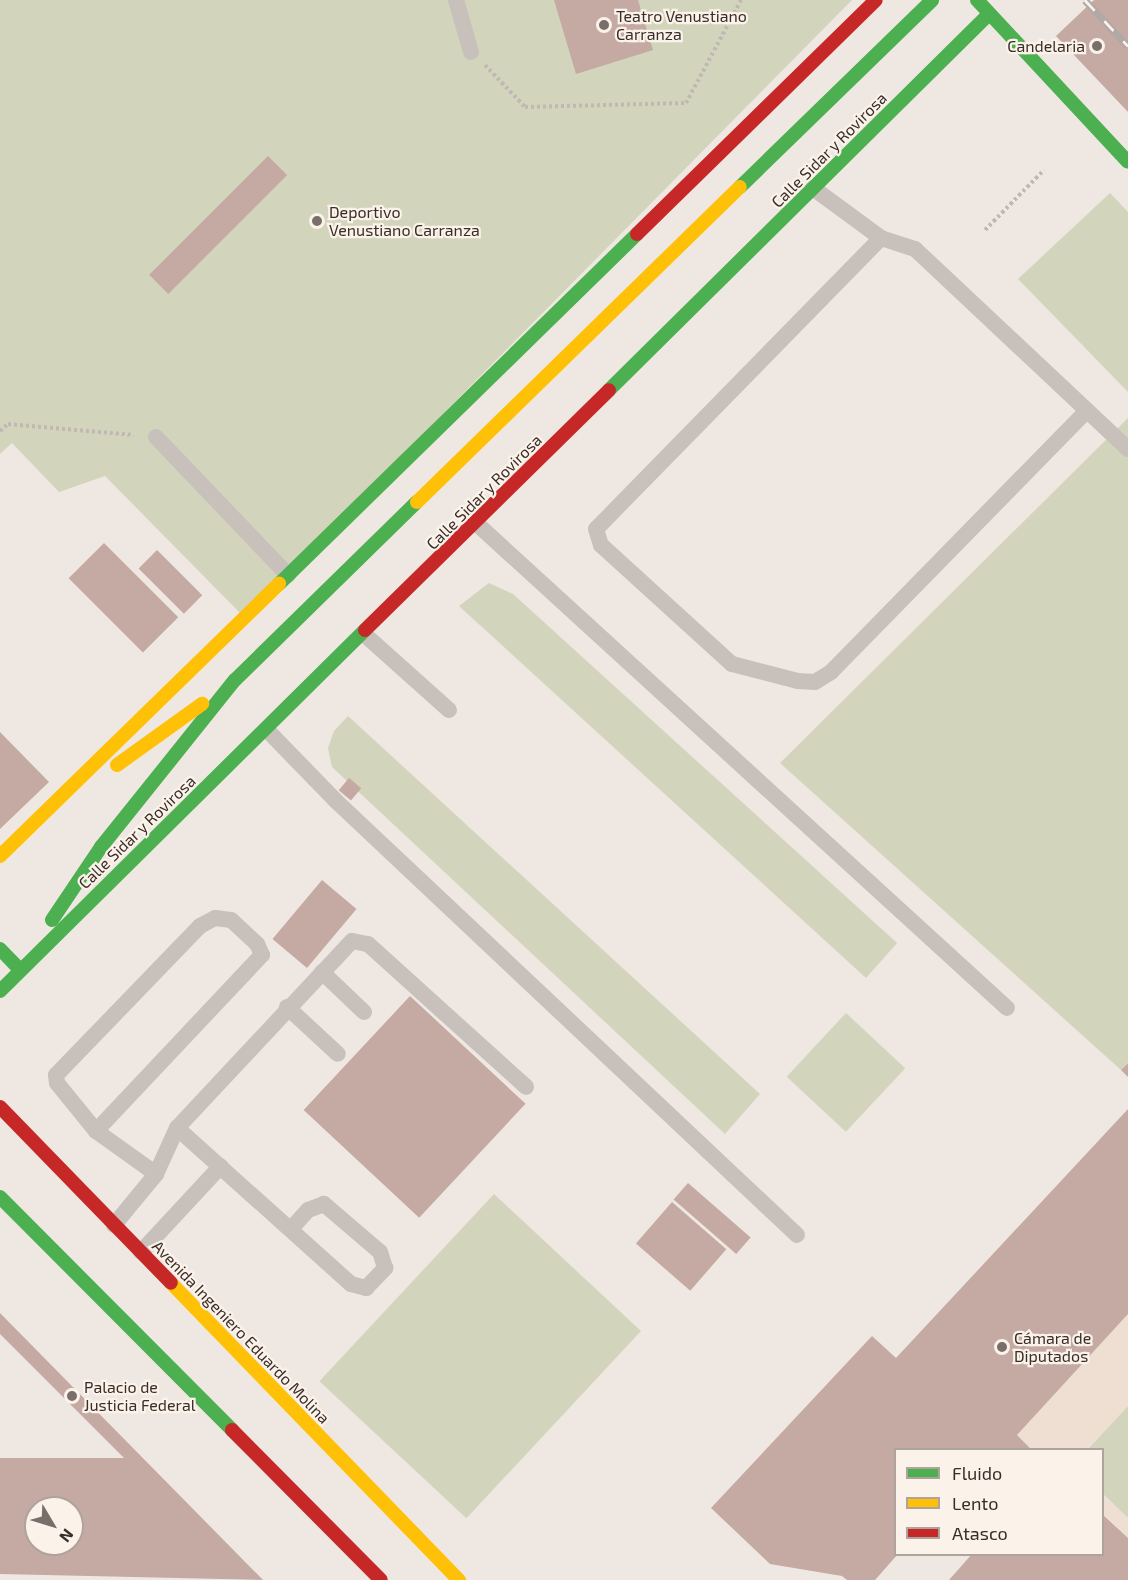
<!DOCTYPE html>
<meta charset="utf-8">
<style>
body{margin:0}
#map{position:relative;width:1128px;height:1580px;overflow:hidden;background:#efe8e2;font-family:"Exo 2",sans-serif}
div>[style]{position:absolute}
.green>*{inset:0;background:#d2d4bc;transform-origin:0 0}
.plaza>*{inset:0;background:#eedfd2}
.building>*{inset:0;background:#c4aaa3;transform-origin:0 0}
.path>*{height:4px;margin-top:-2px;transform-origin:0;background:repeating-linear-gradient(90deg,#c1b8b3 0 3px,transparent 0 6px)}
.lane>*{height:16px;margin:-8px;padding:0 8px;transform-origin:8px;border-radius:8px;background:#c8c0bb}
.fast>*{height:14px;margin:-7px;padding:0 7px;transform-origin:7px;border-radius:7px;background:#4caf50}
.slow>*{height:14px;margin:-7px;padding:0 7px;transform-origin:7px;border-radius:7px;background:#ffc107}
.jam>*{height:14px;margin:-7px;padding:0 7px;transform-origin:7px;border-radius:7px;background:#c62828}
.rail>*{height:7px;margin-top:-3.5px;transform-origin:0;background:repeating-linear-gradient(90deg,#fbf2ea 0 14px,#b0a9a5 0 28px);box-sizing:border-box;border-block:2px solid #b0a9a5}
.dots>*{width:16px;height:16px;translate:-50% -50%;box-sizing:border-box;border:3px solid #fbf2ea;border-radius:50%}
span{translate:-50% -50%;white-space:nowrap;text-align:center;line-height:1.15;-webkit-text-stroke:4.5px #fbf2ea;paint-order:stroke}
.poi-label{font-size:16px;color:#3a2d29}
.left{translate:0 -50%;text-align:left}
.right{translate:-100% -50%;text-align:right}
.street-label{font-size:16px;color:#3a2d29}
.legend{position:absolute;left:894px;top:1448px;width:210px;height:108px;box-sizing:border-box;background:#fbf2ea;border:2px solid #aea39d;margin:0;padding:8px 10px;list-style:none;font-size:18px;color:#3a2d29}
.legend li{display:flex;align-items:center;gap:12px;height:30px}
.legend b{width:30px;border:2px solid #aea39d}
.north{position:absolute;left:24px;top:1496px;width:60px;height:60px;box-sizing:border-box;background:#fbf2ea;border:2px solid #aea39d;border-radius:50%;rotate:128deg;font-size:16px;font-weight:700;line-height:24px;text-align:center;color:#3a2d29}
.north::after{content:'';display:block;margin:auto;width:21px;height:27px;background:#796e6a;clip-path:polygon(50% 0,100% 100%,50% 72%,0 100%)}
</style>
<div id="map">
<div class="green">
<div style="clip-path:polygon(0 0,852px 0,243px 616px,105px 476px,59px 492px,12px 443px,0 454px)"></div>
<div style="clip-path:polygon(1110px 193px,1128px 212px,1128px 392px,1018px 279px)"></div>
<div style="clip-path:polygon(1128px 418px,1128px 1062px,1121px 1070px,780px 763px)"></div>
<div style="clip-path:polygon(489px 583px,513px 594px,897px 943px,866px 978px,459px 606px)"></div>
<div style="clip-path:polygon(348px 716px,760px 1094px,725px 1134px,332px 767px,328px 748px,334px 731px)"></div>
<div style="left:846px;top:1013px;width:81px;height:87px;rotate:43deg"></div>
<div style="left:494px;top:1194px;width:201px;height:256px;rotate:43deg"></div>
<div style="clip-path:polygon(1128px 1406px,1128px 1518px,1103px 1494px,1102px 1450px,1087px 1450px)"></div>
</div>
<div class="plaza">
<div style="clip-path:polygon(1128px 1314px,1128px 1406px,1087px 1449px,1032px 1449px,1017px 1435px)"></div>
<div style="clip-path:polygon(1102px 1494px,1128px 1518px,1128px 1538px,1103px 1514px)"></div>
</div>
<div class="building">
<div style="clip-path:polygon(554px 0,638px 0,653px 50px,576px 74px)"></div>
<div style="clip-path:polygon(1094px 0,1128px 0,1128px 112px,1056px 36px)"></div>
<div style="left:268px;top:156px;width:27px;height:168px;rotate:45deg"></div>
<div style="left:104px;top:543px;width:105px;height:50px;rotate:45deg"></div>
<div style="left:157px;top:550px;width:64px;height:26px;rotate:45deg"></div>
<div style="clip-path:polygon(0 732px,49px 782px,0 829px)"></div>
<div style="left:349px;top:778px;width:16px;height:16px;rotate:40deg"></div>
<div style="left:322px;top:880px;width:45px;height:77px;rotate:40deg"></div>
<div style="left:410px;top:996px;width:158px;height:156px;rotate:43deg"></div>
<div style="clip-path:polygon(1128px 1063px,1128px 1077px,1121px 1070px)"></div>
<div style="clip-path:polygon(1128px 1109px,1128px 1314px,1017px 1435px,1032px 1450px,896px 1450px,898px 1554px,875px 1580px,847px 1580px,842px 1576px,770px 1564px,711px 1508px,872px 1336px,896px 1358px)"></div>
<div style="left:688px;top:1183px;width:83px;height:22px;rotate:41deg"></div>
<div style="left:672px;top:1202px;width:72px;height:55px;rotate:41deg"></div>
<div style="clip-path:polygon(evenodd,0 1313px,263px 1580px,0 1574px,0 1458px,124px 1458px,0 1334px,0 1313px,36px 1508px,72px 1508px,72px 1544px,36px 1544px,36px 1508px)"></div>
<div style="clip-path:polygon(1102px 1514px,1128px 1538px,1128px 1580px,949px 1580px,972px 1554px,1102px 1554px)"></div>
</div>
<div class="path">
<div style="left:485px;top:65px;width:58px;rotate:46.4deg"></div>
<div style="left:525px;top:107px;width:161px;rotate:-1.4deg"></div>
<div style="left:686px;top:103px;width:117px;rotate:-61.9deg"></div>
<div style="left:985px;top:230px;width:84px;rotate:-45.5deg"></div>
<div style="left:0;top:431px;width:11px;rotate:-41deg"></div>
<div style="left:8px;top:424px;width:126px;rotate:5deg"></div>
</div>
<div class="lane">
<div style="left:456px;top:0;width:54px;rotate:73.9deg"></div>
<div style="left:813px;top:188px;width:84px;rotate:36.3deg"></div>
<div style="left:881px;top:238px;width:36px;rotate:18deg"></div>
<div style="left:915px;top:249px;width:292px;rotate:43.2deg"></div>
<div style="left:881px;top:238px;width:407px;rotate:134.4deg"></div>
<div style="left:596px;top:529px;width:17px;rotate:73deg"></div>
<div style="left:601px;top:545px;width:177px;rotate:42.3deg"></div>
<div style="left:732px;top:664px;width:68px;rotate:14.4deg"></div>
<div style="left:798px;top:681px;width:17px;rotate:3deg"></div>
<div style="left:815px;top:682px;width:19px;rotate:-32deg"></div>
<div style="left:831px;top:672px;width:366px;rotate:-45.6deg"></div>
<div style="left:156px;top:437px;width:191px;rotate:46.3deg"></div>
<div style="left:476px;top:523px;width:719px;rotate:42.41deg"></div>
<div style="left:364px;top:634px;width:114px;rotate:41.8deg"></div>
<div style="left:267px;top:730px;width:99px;rotate:45.8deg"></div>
<div style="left:336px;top:801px;width:633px;rotate:43.27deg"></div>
<div style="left:322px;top:972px;width:58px;rotate:43.6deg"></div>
<div style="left:287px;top:1007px;width:69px;rotate:42.7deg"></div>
<div style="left:177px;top:1128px;width:234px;rotate:41.9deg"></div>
<div style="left:351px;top:1284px;width:16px;rotate:15deg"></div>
<div style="left:366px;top:1288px;width:28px;rotate:-46deg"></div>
<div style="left:385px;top:1268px;width:17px;rotate:-107deg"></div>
<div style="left:380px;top:1252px;width:74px;rotate:-139.4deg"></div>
<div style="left:324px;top:1204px;width:17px;rotate:159deg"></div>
<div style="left:308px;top:1210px;width:25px;rotate:132deg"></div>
<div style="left:96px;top:1131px;width:242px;rotate:-46.7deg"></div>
<div style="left:262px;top:955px;width:12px;rotate:-114deg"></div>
<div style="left:257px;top:944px;width:35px;rotate:-137deg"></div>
<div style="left:231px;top:920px;width:16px;rotate:-173deg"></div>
<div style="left:215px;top:918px;width:17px;rotate:152deg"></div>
<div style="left:200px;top:926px;width:207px;rotate:134deg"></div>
<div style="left:56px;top:1075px;width:8px;rotate:83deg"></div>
<div style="left:57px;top:1083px;width:62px;rotate:50.9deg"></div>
<div style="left:96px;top:1131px;width:74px;rotate:35.6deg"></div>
<div style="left:114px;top:1225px;width:66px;rotate:-50.5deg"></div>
<div style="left:156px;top:1174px;width:51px;rotate:-65.5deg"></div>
<div style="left:177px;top:1128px;width:256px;rotate:-46.9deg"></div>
<div style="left:352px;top:941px;width:16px;rotate:11deg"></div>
<div style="left:368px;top:944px;width:213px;rotate:42.1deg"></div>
<div style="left:141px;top:1252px;width:117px;rotate:-47.1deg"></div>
</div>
<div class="fast">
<div style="left:977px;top:0;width:221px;rotate:47deg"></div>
<div style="left:740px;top:187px;width:268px;rotate:-44.2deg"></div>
<div style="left:609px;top:390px;width:535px;rotate:-44.7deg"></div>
<div style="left:279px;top:584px;width:501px;rotate:-44.35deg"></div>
<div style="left:52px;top:920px;width:88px;rotate:-56.1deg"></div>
<div style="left:101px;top:847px;width:214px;rotate:-51.3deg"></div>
<div style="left:235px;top:680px;width:255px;rotate:-44.4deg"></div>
<div style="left:0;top:949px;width:29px;rotate:46deg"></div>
<div style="left:0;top:991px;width:513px;rotate:-44.68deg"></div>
<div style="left:0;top:1197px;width:329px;rotate:45.1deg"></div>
</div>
<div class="slow">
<div style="left:417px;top:502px;width:451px;rotate:-44.3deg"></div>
<div style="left:117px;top:765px;width:105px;rotate:-35.7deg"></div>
<div style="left:0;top:856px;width:390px;rotate:-44.3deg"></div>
<div style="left:171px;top:1283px;width:414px;rotate:45.9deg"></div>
</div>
<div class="jam">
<div style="left:637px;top:234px;width:334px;rotate:-44.4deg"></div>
<div style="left:365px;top:630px;width:342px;rotate:-44.5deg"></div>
<div style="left:0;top:1107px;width:245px;rotate:45.8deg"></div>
<div style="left:232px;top:1430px;width:211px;rotate:45.2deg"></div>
</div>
<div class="rail">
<div style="left:1085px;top:0;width:63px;rotate:46.9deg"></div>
</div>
<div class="dots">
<div style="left:604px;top:25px;background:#796e6a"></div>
<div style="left:1097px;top:46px;background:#796e6a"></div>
<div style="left:317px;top:221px;background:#796e6a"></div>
<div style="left:1002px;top:1347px;background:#796e6a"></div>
<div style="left:72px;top:1396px;background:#796e6a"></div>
</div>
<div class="poi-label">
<span class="left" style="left:616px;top:25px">Teatro Venustiano<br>Carranza</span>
<span class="right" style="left:1085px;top:46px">Candelaria</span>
<span class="left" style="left:329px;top:221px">Deportivo<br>Venustiano Carranza</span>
<span class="left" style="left:1014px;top:1347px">Cámara de<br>Diputados</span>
<span class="left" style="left:84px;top:1396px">Palacio de<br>Justicia Federal</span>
</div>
<div class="street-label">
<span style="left:829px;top:150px;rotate:-45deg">Calle Sidar y Rovirosa</span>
<span style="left:484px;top:492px;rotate:-45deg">Calle Sidar y Rovirosa</span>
<span style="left:137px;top:832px;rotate:-44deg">Calle Sidar y Rovirosa</span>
<span style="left:241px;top:1332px;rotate:46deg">Avenida Ingeniero Eduardo Molina</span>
</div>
<ul class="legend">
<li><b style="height:8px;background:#4caf50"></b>Fluido</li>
<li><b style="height:8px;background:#ffc107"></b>Lento</li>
<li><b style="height:8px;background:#c62828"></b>Atasco</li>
</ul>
<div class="north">N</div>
</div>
